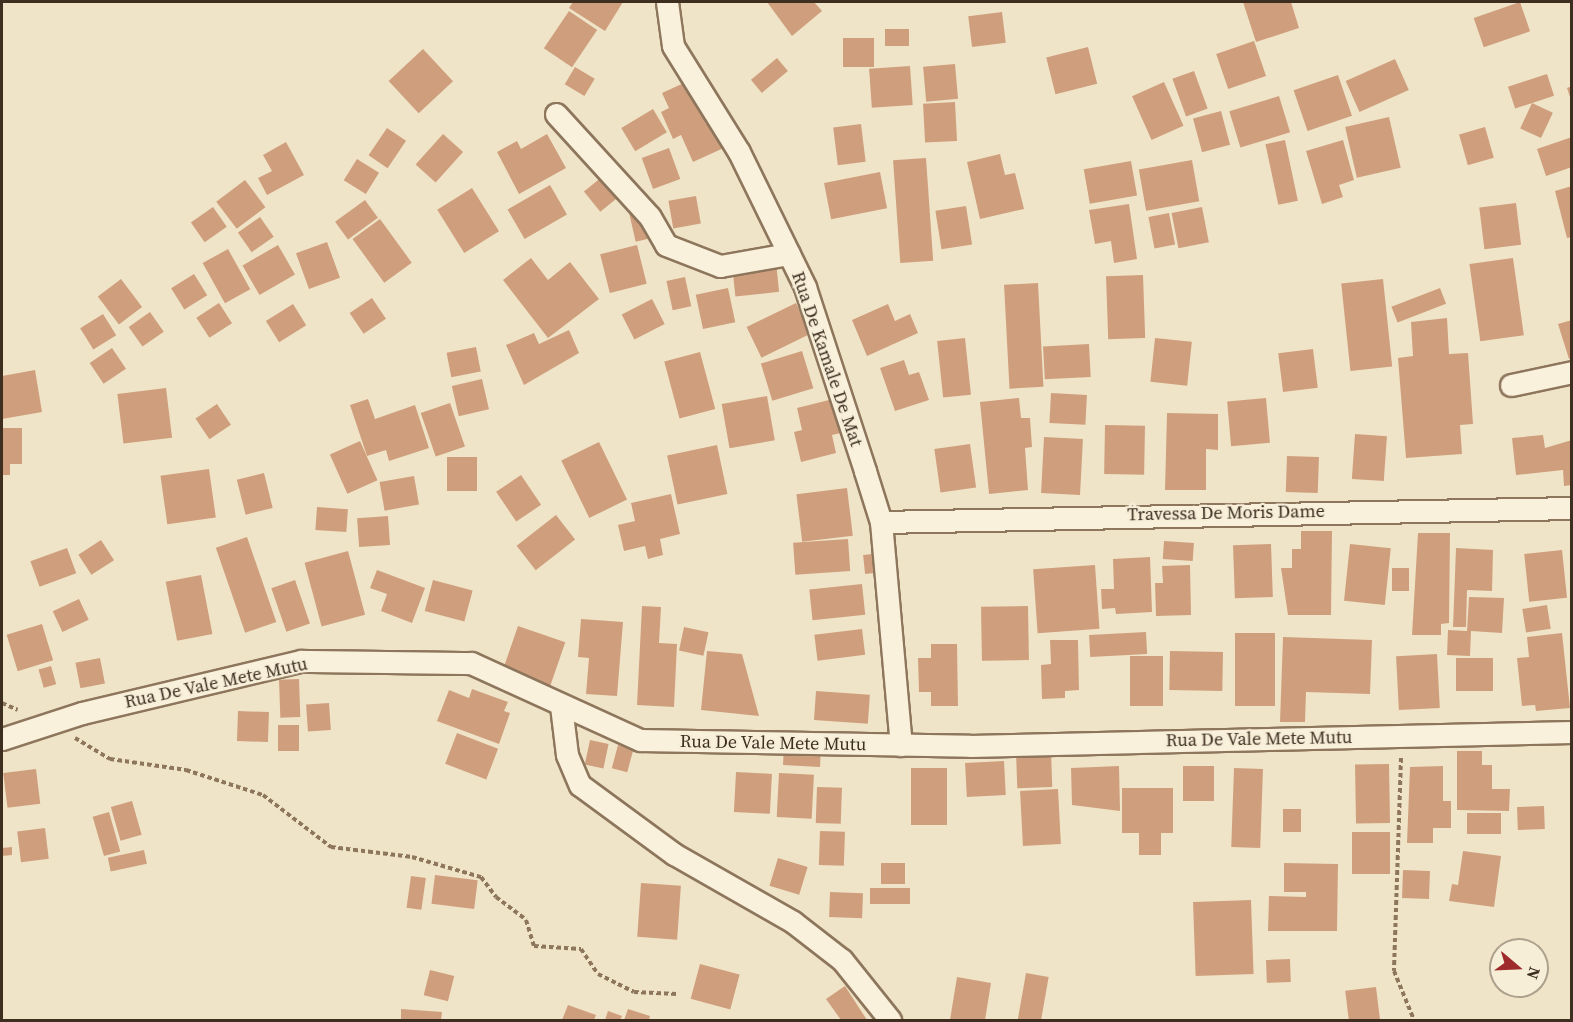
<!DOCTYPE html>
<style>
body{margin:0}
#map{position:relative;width:1573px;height:1022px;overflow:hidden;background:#f0e4c8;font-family:"Source Serif 4",serif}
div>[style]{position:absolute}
.building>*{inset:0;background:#cf9f7d;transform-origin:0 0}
.path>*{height:4px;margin-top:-2px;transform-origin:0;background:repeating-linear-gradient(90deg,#8d765c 0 4.5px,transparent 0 7.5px)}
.roads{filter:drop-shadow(2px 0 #8d765c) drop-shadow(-2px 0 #8d765c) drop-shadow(0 2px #8d765c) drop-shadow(0 -2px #8d765c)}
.street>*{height:21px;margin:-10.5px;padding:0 10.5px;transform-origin:10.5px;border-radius:10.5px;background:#faf1dc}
span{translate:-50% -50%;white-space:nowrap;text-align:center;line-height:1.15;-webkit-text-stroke:4.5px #f7eed8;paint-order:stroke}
.street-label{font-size:18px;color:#3d2e20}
.frame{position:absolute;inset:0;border:3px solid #3d2e20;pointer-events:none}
.north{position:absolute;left:1489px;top:938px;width:60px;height:60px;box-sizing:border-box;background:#f7eed8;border:2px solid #ada18e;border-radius:50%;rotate:109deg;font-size:16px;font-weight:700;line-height:24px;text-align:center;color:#3d2e20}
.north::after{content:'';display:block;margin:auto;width:21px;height:27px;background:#9e2a2b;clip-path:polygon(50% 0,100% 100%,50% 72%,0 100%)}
</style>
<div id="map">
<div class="building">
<div style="clip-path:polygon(573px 2px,623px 2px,605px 31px,569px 8px)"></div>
<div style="clip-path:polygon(767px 2px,814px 2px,822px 11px,792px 36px)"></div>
<div style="clip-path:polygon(1243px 2px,1291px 2px,1299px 28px,1256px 42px)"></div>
<div style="left:1520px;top:2px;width:31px;height:49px;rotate:71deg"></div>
<div style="left:569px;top:11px;width:34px;height:45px;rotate:34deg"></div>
<div style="left:1002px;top:12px;width:31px;height:34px;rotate:83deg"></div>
<div style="left:885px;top:29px;width:24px;height:17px"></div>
<div style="left:843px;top:38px;width:31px;height:29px"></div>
<div style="left:1254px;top:41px;width:37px;height:40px;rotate:71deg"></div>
<div style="left:1088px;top:47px;width:38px;height:43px;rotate:76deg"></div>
<div style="left:423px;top:49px;width:44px;height:47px;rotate:47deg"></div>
<div style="left:777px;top:58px;width:17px;height:34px;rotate:50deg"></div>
<div style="left:1395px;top:59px;width:34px;height:54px;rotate:66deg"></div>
<div style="left:955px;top:64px;width:35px;height:32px;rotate:85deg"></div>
<div style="left:910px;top:66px;width:39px;height:41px;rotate:86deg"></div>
<div style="left:575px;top:67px;width:23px;height:20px;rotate:31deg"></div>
<div style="left:1194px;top:71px;width:40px;height:23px;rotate:70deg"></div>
<div style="left:1547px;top:74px;width:23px;height:41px;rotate:72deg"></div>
<div style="left:1338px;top:75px;width:43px;height:47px;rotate:71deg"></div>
<div style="clip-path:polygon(686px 82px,706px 124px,716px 119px,728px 146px,693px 162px,681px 135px,673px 139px,661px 112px,669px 108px,662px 93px)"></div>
<div style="left:1164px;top:82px;width:48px;height:35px;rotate:66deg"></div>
<div style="clip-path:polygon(1572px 86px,1572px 100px,1571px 100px,1567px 88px)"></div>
<div style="left:1279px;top:96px;width:38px;height:52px;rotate:73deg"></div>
<div style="left:955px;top:102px;width:39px;height:32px;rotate:87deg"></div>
<div style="left:1532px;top:103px;width:23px;height:28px;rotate:25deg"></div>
<div style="left:653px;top:109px;width:27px;height:37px;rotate:59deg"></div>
<div style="left:1221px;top:111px;width:35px;height:29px;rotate:75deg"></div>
<div style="left:1389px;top:117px;width:52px;height:45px;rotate:77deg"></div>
<div style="left:861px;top:124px;width:38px;height:28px;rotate:83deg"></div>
<div style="left:1485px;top:127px;width:32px;height:27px;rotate:74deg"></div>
<div style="left:387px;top:128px;width:23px;height:33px;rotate:34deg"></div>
<div style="left:443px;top:134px;width:27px;height:41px;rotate:42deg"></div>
<div style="clip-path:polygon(547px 134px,566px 168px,519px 194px,497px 152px,517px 141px,521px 149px)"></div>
<div style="clip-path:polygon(1572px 137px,1572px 167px,1546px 176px,1537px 149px)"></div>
<div style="left:1285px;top:140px;width:62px;height:20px;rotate:78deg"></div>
<div style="clip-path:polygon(1343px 140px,1354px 180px,1339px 185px,1343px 197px,1322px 204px,1306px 151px)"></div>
<div style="clip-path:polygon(286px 142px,304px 175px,267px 195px,258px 178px,272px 171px,263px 155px)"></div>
<div style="left:669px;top:148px;width:33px;height:29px;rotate:70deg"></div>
<div style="clip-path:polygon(1000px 154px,1005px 175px,1015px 173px,1024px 209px,980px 219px,967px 162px)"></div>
<div style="left:926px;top:158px;width:103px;height:33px;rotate:86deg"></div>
<div style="left:357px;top:159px;width:26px;height:25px;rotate:32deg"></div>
<div style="left:1192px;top:160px;width:42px;height:54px;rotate:80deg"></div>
<div style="left:1131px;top:161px;width:35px;height:48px;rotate:80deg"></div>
<div style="left:608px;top:172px;width:26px;height:31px;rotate:51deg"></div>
<div style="left:880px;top:172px;width:37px;height:57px;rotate:79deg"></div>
<div style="left:245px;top:180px;width:34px;height:36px;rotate:53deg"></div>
<div style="left:550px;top:185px;width:34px;height:49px;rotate:60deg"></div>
<div style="clip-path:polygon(1572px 186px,1572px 237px,1567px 238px,1555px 191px)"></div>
<div style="left:472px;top:188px;width:51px;height:41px;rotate:58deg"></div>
<div style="left:696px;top:196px;width:28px;height:28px;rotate:80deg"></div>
<div style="left:365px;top:200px;width:22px;height:37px;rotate:54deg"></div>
<div style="left:1516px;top:203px;width:42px;height:37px;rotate:83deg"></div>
<div style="clip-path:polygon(1129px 204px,1137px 259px,1114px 263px,1111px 241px,1095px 244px,1089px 210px)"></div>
<div style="left:966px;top:206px;width:39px;height:31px;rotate:81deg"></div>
<div style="left:213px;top:207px;width:24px;height:27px;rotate:55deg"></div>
<div style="left:1202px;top:207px;width:36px;height:31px;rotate:79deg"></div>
<div style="left:644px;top:211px;width:28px;height:15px;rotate:77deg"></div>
<div style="left:1169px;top:213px;width:32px;height:21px;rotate:79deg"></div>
<div style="left:260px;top:217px;width:24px;height:27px;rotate:55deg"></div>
<div style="left:380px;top:219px;width:54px;height:34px;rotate:54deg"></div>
<div style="left:327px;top:242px;width:38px;height:33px;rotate:70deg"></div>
<div style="left:278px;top:245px;width:34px;height:41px;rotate:60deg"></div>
<div style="left:637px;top:245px;width:40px;height:38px;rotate:76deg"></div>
<div style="left:228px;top:249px;width:46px;height:29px;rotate:61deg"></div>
<div style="clip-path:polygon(531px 258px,548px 280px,570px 262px,599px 299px,548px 338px,503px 280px)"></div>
<div style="left:1513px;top:258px;width:78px;height:44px;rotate:82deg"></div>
<div style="left:776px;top:262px;width:30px;height:44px;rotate:84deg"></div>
<div style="left:194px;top:274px;width:25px;height:27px;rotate:58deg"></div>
<div style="left:1143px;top:275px;width:63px;height:37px;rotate:88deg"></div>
<div style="left:685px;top:277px;width:30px;height:19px;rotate:78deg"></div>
<div style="left:121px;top:279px;width:35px;height:29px;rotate:53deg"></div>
<div style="left:1383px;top:279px;width:88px;height:42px;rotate:84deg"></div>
<div style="left:1038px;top:283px;width:104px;height:34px;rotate:87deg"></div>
<div style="left:728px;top:288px;width:35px;height:33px;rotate:78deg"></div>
<div style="left:1440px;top:288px;width:17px;height:52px;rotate:69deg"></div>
<div style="left:372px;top:298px;width:25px;height:27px;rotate:56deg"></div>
<div style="left:652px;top:299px;width:28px;height:34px;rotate:63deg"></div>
<div style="left:219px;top:303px;width:24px;height:27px;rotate:57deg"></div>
<div style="left:796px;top:303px;width:34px;height:55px;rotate:64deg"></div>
<div style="left:293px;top:304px;width:25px;height:32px;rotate:58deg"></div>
<div style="clip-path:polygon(888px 304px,895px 321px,910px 314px,918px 333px,867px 356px,852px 320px)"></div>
<div style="left:150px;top:312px;width:24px;height:26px;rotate:55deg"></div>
<div style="left:103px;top:314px;width:25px;height:27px;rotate:58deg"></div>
<div style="clip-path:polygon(1447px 318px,1449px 354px,1468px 353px,1473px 424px,1460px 425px,1462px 454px,1406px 458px,1398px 358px,1413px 356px,1411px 322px)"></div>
<div style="clip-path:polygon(1572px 320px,1572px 358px,1569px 359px,1558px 324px)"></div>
<div style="clip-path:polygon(569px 330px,579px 353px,524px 385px,506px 345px,534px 333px,539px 344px)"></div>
<div style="left:965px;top:338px;width:57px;height:28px;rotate:84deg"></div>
<div style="left:1155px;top:338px;width:37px;height:44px;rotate:6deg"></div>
<div style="left:1089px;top:344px;width:33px;height:46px;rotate:87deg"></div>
<div style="left:476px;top:347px;width:25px;height:30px;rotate:79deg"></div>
<div style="left:112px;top:348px;width:25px;height:27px;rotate:56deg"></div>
<div style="left:1313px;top:349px;width:39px;height:35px;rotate:83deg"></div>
<div style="left:802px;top:351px;width:39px;height:43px;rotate:73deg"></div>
<div style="left:700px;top:352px;width:59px;height:37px;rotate:75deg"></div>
<div style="clip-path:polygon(904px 360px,909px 375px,919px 372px,929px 400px,895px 411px,880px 368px)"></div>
<div style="clip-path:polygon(35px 370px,42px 412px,2px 419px,2px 376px)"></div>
<div style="left:482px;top:379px;width:31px;height:31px;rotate:77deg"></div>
<div style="left:166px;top:388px;width:50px;height:49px;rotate:83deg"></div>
<div style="left:1051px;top:393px;width:36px;height:30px;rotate:3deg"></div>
<div style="left:767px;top:396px;width:45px;height:46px;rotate:80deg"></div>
<div style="clip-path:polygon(837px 398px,845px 432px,832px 435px,836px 453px,801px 462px,794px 432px,802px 430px,797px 408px)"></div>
<div style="clip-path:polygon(1019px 398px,1021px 418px,1030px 418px,1032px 447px,1025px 448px,1028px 490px,989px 494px,980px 402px)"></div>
<div style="left:1266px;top:398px;width:45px;height:39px;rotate:85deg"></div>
<div style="clip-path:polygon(368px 399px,375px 419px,415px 405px,429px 448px,389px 461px,386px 450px,367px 456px,350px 405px)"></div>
<div style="left:450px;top:403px;width:46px;height:31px;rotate:71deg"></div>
<div style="left:217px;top:404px;width:25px;height:26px;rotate:56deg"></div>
<div style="clip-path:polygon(1167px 413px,1218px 414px,1218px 450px,1206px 449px,1206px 490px,1165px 490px)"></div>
<div style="left:1105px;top:425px;width:40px;height:49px;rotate:1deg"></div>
<div style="clip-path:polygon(2px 428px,22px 428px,22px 464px,10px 464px,10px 475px,2px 475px)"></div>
<div style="left:1355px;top:434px;width:32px;height:45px;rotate:4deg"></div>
<div style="clip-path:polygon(1543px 435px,1545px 448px,1572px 440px,1572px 485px,1564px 486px,1563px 470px,1516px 475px,1512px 438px)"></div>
<div style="left:1044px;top:437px;width:39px;height:56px;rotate:3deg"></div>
<div style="left:360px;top:441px;width:43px;height:33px;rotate:66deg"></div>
<div style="left:599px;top:442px;width:64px;height:42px;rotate:64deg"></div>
<div style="left:970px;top:444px;width:44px;height:36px;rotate:82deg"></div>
<div style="left:717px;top:445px;width:50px;height:51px;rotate:78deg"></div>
<div style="left:1287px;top:456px;width:32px;height:36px;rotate:2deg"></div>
<div style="left:477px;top:457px;width:34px;height:30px;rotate:90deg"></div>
<div style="left:209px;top:469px;width:49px;height:49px;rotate:82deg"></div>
<div style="left:264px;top:473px;width:36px;height:28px;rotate:76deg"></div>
<div style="left:521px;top:475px;width:36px;height:30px;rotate:56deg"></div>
<div style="left:414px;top:476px;width:29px;height:35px;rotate:80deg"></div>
<div style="left:847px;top:488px;width:48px;height:51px;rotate:83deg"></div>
<div style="clip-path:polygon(671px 494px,680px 534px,660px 539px,663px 555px,648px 559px,645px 546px,624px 551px,618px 525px,635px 521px,631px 503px)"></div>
<div style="left:317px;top:507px;width:31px;height:23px;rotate:4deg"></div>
<div style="left:556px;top:515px;width:31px;height:50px;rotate:52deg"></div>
<div style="left:388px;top:516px;width:29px;height:31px;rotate:86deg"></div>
<div style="clip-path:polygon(1301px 531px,1332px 531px,1331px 615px,1288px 615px,1281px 568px,1292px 568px,1292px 549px,1301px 549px)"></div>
<div style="clip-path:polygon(1418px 533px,1450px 533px,1449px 623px,1441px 624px,1441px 635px,1412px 635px)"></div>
<div style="left:247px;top:537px;width:90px;height:33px;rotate:71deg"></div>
<div style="left:848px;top:539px;width:32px;height:55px;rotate:86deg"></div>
<div style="left:101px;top:540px;width:24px;height:27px;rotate:57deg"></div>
<div style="left:1164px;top:541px;width:30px;height:18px;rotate:4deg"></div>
<div style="left:1271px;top:544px;width:53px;height:38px;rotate:88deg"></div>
<div style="left:1350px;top:544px;width:41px;height:57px;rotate:6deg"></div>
<div style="left:67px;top:548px;width:27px;height:39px;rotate:70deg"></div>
<div style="clip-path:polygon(1456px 548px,1493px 550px,1492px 591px,1467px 590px,1466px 627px,1453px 627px)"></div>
<div style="left:1562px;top:550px;width:48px;height:38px;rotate:84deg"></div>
<div style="left:348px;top:551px;width:66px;height:45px;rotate:75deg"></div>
<div style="left:882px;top:553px;width:19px;height:19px;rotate:84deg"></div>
<div style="clip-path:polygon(1150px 557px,1152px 612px,1116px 614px,1115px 608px,1102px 609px,1101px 589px,1114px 589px,1113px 559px)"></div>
<div style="left:1095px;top:565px;width:64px;height:62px;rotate:86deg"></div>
<div style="clip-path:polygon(1190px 565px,1191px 615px,1156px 616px,1155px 583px,1163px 583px,1162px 566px)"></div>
<div style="left:1392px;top:568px;width:17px;height:23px"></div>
<div style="clip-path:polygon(377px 570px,425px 588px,412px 623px,381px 611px,387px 594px,370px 588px)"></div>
<div style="left:201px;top:575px;width:60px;height:36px;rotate:79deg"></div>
<div style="left:295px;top:580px;width:46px;height:25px;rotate:71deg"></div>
<div style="left:433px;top:580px;width:41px;height:32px;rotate:15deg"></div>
<div style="left:862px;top:584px;width:31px;height:53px;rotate:84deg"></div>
<div style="clip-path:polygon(1469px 597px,1504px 598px,1502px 633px,1471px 631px,1470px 656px,1447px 655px,1448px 630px,1467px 631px)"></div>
<div style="left:79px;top:599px;width:23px;height:29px;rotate:65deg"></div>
<div style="left:1547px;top:605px;width:24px;height:25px;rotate:81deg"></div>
<div style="clip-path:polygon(642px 606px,661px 607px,659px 643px,677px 644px,674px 707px,637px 705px)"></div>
<div style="left:1028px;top:606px;width:54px;height:47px;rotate:89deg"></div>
<div style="clip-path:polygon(581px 619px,623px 622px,617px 696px,586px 694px,589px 658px,578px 657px)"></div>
<div style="left:42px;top:624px;width:38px;height:37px;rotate:73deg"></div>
<div style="left:518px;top:626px;width:50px;height:46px;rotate:19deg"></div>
<div style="left:684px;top:627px;width:25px;height:24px;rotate:12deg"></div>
<div style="left:862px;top:629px;width:26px;height:48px;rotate:83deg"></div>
<div style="left:1146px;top:632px;width:22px;height:57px;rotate:87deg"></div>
<div style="left:1235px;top:633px;width:40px;height:73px"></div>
<div style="clip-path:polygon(1562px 633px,1570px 708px,1536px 711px,1535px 705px,1522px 706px,1517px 658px,1529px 657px,1527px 637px)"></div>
<div style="clip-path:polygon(1283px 637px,1372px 640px,1370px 694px,1306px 692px,1305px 722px,1280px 722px)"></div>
<div style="clip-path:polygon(1050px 640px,1078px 640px,1079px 690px,1065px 691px,1065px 698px,1042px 699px,1041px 665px,1051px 664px)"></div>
<div style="clip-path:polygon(931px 644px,957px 644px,958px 706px,931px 706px,931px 692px,919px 692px,918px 658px,931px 658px)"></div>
<div style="clip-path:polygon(707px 651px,742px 654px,759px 716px,701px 710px)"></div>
<div style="left:1170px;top:651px;width:53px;height:39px;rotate:1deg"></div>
<div style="left:1437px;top:654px;width:54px;height:41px;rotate:87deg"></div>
<div style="left:1163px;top:656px;width:50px;height:33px;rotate:90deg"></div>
<div style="left:100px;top:658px;width:26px;height:25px;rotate:79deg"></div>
<div style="left:1456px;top:658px;width:37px;height:33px"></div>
<div style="left:51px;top:666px;width:19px;height:13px;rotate:74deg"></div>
<div style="left:299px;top:679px;width:38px;height:20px;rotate:88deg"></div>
<div style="clip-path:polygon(472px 689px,508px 702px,504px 711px,510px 713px,499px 744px,437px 721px,449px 690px,469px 698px)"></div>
<div style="left:816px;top:691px;width:54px;height:29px;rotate:4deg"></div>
<div style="left:329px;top:703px;width:27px;height:23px;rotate:86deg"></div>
<div style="left:238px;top:711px;width:31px;height:30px;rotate:2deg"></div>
<div style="left:278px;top:725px;width:21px;height:26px"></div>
<div style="left:457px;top:733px;width:44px;height:33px;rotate:21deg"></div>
<div style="left:590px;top:740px;width:19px;height:25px;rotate:12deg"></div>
<div style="left:618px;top:745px;width:16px;height:24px;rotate:15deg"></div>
<div style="left:784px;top:746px;width:37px;height:19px;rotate:3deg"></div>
<div style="left:1051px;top:751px;width:36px;height:35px;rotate:88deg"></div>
<div style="clip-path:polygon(1457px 751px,1482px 751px,1482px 765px,1492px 765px,1492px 789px,1510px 789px,1509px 811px,1457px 810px)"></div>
<div style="left:1004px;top:761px;width:34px;height:39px;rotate:87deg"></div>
<div style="left:1389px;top:764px;width:59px;height:34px;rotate:89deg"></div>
<div style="clip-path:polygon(1119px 766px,1120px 811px,1072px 805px,1071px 768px)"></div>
<div style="left:1183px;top:766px;width:31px;height:35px"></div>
<div style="clip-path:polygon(1443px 766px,1443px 801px,1451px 801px,1451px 828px,1433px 828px,1433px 843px,1407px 843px,1410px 767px)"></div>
<div style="left:911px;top:768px;width:36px;height:57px"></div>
<div style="left:1234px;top:768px;width:29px;height:79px;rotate:2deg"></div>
<div style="left:36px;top:769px;width:35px;height:33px;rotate:83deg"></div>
<div style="left:736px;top:772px;width:36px;height:40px;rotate:3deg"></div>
<div style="left:779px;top:773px;width:35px;height:44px;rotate:3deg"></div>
<div style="left:817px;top:787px;width:25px;height:36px;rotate:2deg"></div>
<div style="clip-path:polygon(1122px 788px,1173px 788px,1173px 833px,1161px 833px,1161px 855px,1139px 855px,1139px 833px,1122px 833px)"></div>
<div style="left:1058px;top:789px;width:55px;height:38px;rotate:87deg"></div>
<div style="left:132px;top:801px;width:35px;height:22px;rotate:74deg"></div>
<div style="left:1544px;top:806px;width:23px;height:27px;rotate:88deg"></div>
<div style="left:1301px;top:809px;width:23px;height:18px;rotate:90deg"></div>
<div style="left:109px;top:812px;width:41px;height:17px;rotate:74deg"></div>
<div style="left:1467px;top:813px;width:34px;height:21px"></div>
<div style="left:45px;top:828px;width:31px;height:28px;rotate:83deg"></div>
<div style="left:820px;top:831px;width:25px;height:34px;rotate:2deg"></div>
<div style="left:1352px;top:832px;width:38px;height:42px"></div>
<div style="clip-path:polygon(12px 847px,12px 855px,2px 856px,2px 848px)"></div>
<div style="left:144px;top:850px;width:14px;height:37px;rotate:78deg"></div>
<div style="clip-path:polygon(1463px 851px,1501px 856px,1494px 907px,1449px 901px,1452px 884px,1458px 885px)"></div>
<div style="left:778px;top:858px;width:31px;height:29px;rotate:17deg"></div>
<div style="left:881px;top:863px;width:24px;height:21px"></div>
<div style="clip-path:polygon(1284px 863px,1338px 864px,1337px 931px,1268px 931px,1269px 896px,1306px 897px,1306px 892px,1284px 892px)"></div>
<div style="left:1403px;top:870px;width:27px;height:28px;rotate:2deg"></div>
<div style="left:435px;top:875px;width:43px;height:29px;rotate:7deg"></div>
<div style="left:411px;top:876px;width:15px;height:32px;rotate:8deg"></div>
<div style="left:641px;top:883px;width:40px;height:54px;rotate:4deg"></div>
<div style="left:870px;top:888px;width:40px;height:16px"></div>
<div style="left:830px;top:892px;width:33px;height:25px;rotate:2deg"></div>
<div style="left:1251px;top:900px;width:74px;height:58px;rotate:88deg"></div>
<div style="left:1290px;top:959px;width:23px;height:24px;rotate:88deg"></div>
<div style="left:700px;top:964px;width:41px;height:36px;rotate:15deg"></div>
<div style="left:430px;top:970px;width:25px;height:26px;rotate:14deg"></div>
<div style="left:1026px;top:973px;width:23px;height:47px;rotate:10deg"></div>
<div style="clip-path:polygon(957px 977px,991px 983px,985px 1020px,950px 1020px)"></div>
<div style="clip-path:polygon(845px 986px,867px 1020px,841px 1020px,826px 999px)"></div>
<div style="left:1376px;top:987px;width:33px;height:31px;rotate:83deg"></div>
<div style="clip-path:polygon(568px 1005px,596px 1015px,594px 1020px,562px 1020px)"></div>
<div style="clip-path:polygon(401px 1009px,442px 1012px,441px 1020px,401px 1020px)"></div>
<div style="clip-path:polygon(628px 1009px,650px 1016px,649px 1020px,624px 1020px)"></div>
<div style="clip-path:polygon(608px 1011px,622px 1016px,620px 1020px,605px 1020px)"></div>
</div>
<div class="path">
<div style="left:2px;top:703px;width:17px;rotate:24deg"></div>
<div style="left:75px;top:738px;width:41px;rotate:31deg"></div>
<div style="left:110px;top:759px;width:77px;rotate:8.2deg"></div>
<div style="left:186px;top:770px;width:81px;rotate:18deg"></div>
<div style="left:263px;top:795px;width:86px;rotate:37.4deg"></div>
<div style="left:331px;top:847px;width:82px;rotate:7deg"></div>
<div style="left:412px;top:857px;width:72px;rotate:16.2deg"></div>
<div style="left:481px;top:877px;width:25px;rotate:53deg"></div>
<div style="left:496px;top:897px;width:38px;rotate:37deg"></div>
<div style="left:526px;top:920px;width:27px;rotate:73deg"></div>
<div style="left:534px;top:946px;width:47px;rotate:3.7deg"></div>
<div style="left:581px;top:949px;width:30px;rotate:56deg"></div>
<div style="left:598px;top:974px;width:40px;rotate:26.6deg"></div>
<div style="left:634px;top:992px;width:43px;rotate:2.7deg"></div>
<div style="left:1401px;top:758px;width:213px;rotate:91.9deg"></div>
<div style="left:1394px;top:971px;width:53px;rotate:67.8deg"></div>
</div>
<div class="roads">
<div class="street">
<div style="left:667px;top:2px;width:44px;rotate:82.2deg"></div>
<div style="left:673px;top:46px;width:125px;rotate:58.1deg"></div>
<div style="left:739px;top:152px;width:150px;rotate:63.9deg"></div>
<div style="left:805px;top:287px;width:194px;rotate:71.9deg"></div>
<div style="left:865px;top:471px;width:53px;rotate:72.6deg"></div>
<div style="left:881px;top:522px;width:224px;rotate:84.9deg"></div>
<div style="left:556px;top:114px;width:139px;rotate:47.6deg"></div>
<div style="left:650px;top:217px;width:32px;rotate:60deg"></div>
<div style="left:666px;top:245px;width:58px;rotate:21.3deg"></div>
<div style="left:720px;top:266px;width:70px;rotate:-9.9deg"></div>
<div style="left:1511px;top:385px;width:62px;rotate:-12deg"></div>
<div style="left:881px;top:522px;width:691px;rotate:-1.16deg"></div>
<div style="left:561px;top:706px;width:49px;rotate:83deg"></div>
<div style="left:567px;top:755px;width:33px;rotate:67deg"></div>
<div style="left:580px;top:785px;width:117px;rotate:36.3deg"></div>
<div style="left:674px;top:854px;width:137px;rotate:29.7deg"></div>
<div style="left:793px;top:922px;width:62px;rotate:37.8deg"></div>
<div style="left:842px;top:960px;width:77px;rotate:51.3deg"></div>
<div style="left:2px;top:739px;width:84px;rotate:-18deg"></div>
<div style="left:82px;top:713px;width:225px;rotate:-13.4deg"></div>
<div style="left:301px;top:661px;width:170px;rotate:0.7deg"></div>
<div style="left:471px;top:663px;width:186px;rotate:24.5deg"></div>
<div style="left:640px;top:740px;width:330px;rotate:1deg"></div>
<div style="left:970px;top:746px;width:602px;rotate:-1.33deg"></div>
</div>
</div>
<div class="street-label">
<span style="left:827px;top:359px;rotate:71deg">Rua De Kamale De Mat</span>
<span style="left:1226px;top:513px;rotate:-1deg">Travessa De Moris Dame</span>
<span style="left:216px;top:683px;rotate:-12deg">Rua De Vale Mete Mutu</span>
<span style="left:1259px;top:739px;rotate:-1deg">Rua De Vale Mete Mutu</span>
<span style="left:773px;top:743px;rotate:1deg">Rua De Vale Mete Mutu</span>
</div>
<div class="frame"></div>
<div class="north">N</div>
</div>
